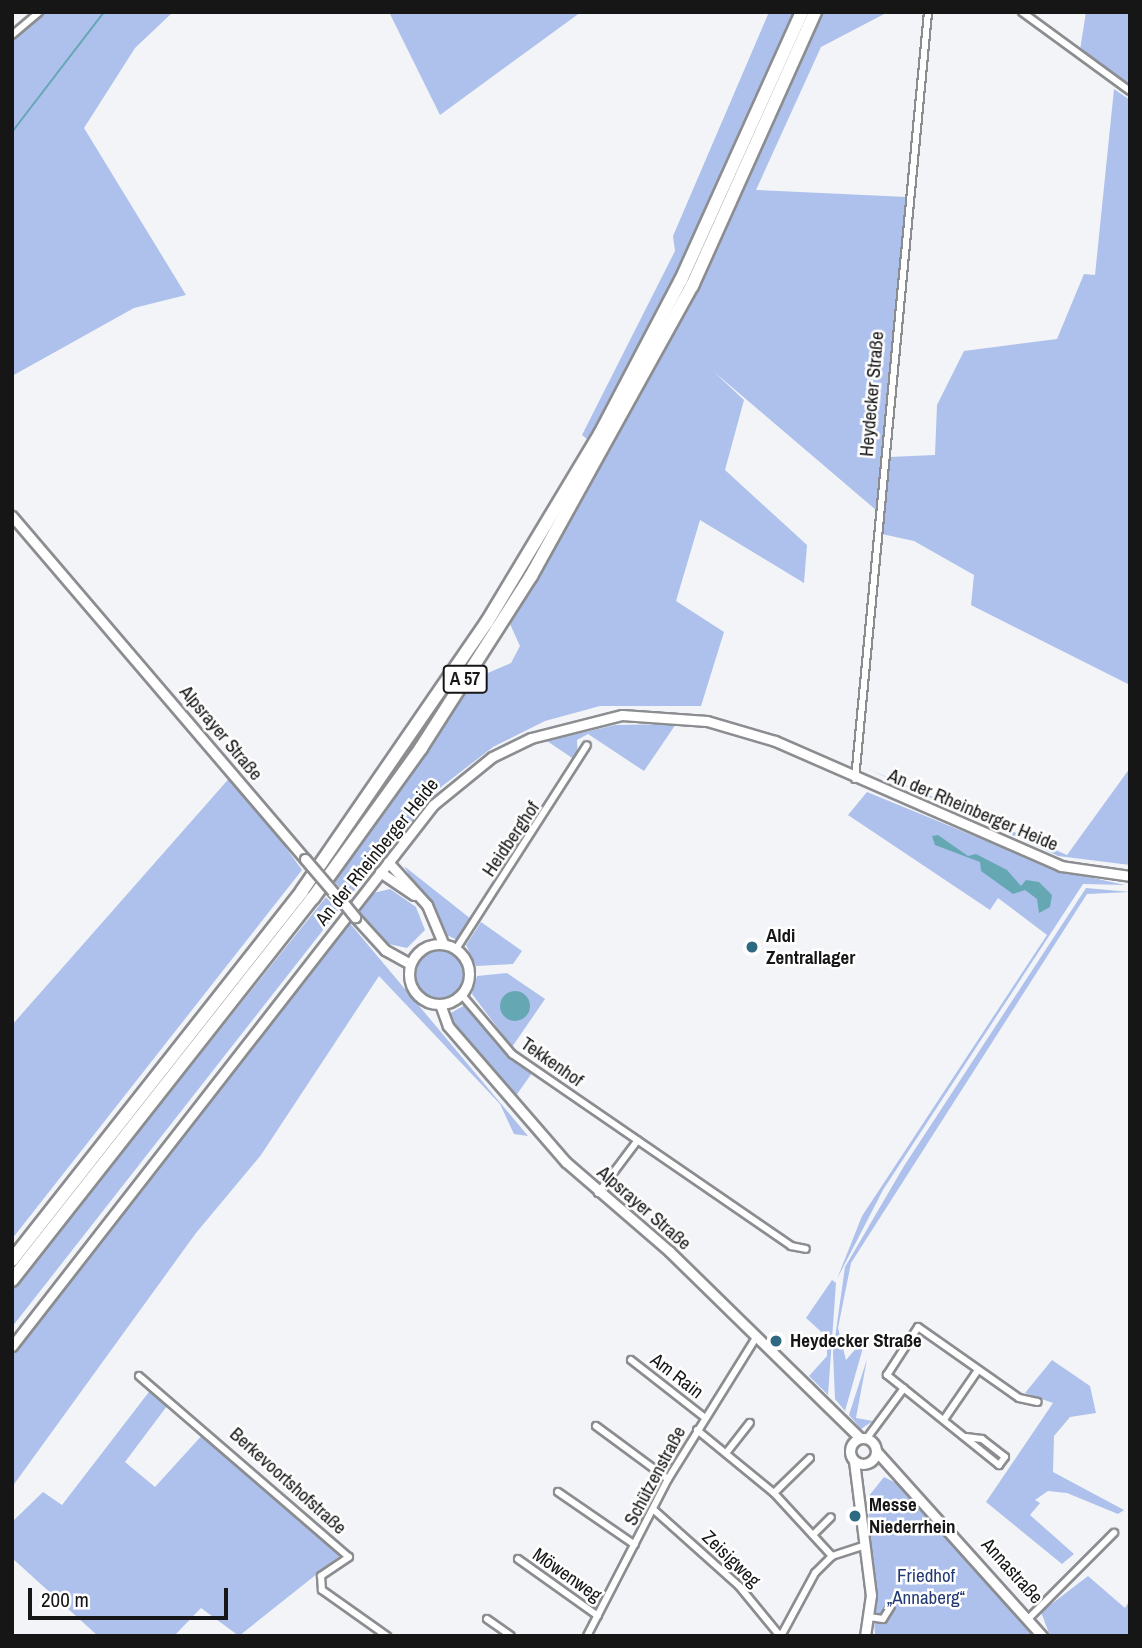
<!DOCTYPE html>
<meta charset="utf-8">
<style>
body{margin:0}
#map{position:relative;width:1142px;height:1648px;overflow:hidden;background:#f3f4f7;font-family:"Archivo Narrow",sans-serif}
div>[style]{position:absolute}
.green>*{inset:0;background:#adc1ec}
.round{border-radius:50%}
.water>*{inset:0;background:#65a8b4}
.stream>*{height:2px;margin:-1px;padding:0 1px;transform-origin:1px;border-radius:1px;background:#65a8b4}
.roads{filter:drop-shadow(2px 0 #8c8d90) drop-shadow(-2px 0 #8c8d90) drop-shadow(0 2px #8c8d90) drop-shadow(0 -2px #8c8d90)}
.street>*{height:6px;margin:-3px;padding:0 3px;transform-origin:3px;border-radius:3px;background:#fff}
.secondary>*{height:9px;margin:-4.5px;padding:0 4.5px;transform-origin:4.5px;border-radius:4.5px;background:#fff}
.secondary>.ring{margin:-4.5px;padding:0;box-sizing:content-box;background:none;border:9px solid #fff;border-radius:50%}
.highway>*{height:12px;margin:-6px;padding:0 6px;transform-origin:6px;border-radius:6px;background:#fff}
.bridges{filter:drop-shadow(2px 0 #8c8d90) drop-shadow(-2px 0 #8c8d90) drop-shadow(0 2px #8c8d90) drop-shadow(0 -2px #8c8d90)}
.secondary-bridge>*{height:9px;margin:-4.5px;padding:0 4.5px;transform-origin:4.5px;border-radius:4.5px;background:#fff}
.dots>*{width:19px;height:19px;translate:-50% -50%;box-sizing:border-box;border:4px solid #fff;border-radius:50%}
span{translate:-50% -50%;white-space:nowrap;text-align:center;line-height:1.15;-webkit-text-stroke:5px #fff;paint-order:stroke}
.shield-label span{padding:2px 5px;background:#fff;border:2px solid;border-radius:5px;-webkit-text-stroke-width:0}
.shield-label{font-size:18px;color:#161617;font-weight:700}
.street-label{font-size:19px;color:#161617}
.poi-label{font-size:19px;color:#161617;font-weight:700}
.left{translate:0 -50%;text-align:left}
.park-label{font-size:19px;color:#233b73}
.frame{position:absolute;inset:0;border:14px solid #161617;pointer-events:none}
.scale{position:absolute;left:28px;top:1588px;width:200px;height:32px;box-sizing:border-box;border:4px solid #161617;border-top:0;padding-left:9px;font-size:21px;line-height:24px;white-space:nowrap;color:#161617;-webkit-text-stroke:5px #fff;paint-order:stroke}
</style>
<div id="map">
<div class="green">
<div style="clip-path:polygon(39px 12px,173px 12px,135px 48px,84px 128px,186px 295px,134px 308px,12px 376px,12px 35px)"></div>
<div style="clip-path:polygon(389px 12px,581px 12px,440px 115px)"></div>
<div style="clip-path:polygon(769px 12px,794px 12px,685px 255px,588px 440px,582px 435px,675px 251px,673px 236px)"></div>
<div style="clip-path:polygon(823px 12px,888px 12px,821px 47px,756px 190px,907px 197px,876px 510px,713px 371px,744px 400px,725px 470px,807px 545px,804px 583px,700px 520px,676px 601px,724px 632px,701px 706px,600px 706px,545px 721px,493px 747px,441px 787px,348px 898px,334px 881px,476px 678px,511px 663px,520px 646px,510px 624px,691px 302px)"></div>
<div style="clip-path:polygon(1086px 12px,1130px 12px,1130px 88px,1080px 50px)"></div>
<div style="clip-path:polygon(1114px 89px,1130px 100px,1130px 685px,971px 605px,974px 575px,914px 541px,882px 534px,889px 457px,935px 455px,937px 405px,964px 351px,1057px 339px,1084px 274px,1095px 275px)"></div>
<div style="clip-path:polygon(676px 724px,644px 771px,588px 734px,577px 740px,578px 762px,547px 741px,615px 725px)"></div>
<div style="clip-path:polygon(866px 768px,1067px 855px,1130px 768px,1130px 865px,1058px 856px)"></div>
<div style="clip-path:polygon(233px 774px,302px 870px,12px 1239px,12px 1025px)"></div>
<div style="clip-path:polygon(867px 792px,1057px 870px,1125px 885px,1083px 884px,883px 1190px,837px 1279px,862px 1216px,1047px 935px,998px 898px,990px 910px,848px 815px)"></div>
<div style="clip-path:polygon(404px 866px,471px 919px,457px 940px,441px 932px)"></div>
<div style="clip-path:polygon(1086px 888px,1130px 892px,1087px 894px,851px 1263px,838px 1328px,846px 1360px,866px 1337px,845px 1411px,835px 1399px,833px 1352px,845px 1267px,904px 1166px)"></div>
<div style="clip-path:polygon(390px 889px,416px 907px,425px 930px,407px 948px,384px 943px,356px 913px,373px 893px)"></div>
<div style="clip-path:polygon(326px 897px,338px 911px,12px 1327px,12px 1290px)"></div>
<div style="clip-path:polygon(348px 921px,528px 1136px,514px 1134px,500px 1104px,379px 976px,261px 1155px,196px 1233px,12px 1487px,12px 1356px)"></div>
<div style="clip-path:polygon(481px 922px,522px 951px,513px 964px,476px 966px,466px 945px)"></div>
<div class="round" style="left:414px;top:949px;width:50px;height:50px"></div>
<div style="clip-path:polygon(507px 973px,545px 999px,512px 1047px,472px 994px,477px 976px)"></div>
<div style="clip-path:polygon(465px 1005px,495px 1043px,532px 1073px,515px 1097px,452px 1023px,449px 1014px)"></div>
<div style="clip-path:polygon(832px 1280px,836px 1283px,828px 1395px,809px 1376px,827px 1356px,827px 1337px,806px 1318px)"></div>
<div style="clip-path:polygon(867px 1359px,856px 1418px,873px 1421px,861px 1429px,849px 1415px)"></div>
<div style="clip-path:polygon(1052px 1360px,1090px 1386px,1096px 1413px,1070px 1417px,1054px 1436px,1053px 1472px,1124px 1510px,1118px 1514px,1067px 1493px,1048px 1491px,1035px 1500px,1040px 1503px,1030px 1515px,1074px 1554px,1062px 1564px,986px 1502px,1053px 1403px,1025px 1393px)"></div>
<div style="clip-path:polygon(152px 1388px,170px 1402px,125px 1462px,155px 1487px,205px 1432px,342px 1554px,239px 1636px,201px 1608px,174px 1636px,98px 1636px,12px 1558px,12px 1522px,43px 1492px,62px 1505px)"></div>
<div style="clip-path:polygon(884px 1477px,896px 1483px,1035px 1636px,875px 1636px,868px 1497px)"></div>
<div style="clip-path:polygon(1088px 1576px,1125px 1608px,1130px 1600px,1130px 1636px,1050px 1636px,1041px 1612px)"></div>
</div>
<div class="water">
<div style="clip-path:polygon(938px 835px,968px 856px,976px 854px,1007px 870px,1021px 886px,1026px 880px,1039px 882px,1052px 895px,1050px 907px,1039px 913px,1037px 899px,1025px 890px,1013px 894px,981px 871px,980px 862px,935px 845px,932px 836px)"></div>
<div class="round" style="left:500px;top:991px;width:30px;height:30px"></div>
</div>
<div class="stream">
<div style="left:12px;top:132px;width:151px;rotate:-52.5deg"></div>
</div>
<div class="roads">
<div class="street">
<div style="left:1022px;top:12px;width:134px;rotate:36.2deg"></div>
<div style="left:12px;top:35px;width:35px;rotate:-40deg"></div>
<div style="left:855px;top:779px;width:770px;rotate:-84.56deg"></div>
<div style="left:456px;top:949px;width:242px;rotate:-57.3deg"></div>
<div style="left:461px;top:994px;width:79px;rotate:49.6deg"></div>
<div style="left:512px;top:1054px;width:339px;rotate:34.5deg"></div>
<div style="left:791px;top:1246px;width:15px;rotate:11deg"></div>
<div style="left:598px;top:1193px;width:66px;rotate:-53deg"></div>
<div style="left:631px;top:1360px;width:93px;rotate:38deg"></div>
<div style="left:139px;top:1376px;width:277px;rotate:40.8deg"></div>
<div style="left:349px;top:1557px;width:34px;rotate:146deg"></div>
<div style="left:321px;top:1576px;width:14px;rotate:86deg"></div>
<div style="left:322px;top:1590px;width:80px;rotate:35.3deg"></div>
<div style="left:945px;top:1418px;width:58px;rotate:-55.5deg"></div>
<div style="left:596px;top:1426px;width:89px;rotate:36.4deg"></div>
<div style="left:697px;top:1430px;width:99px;rotate:39.3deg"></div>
<div style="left:774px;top:1493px;width:86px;rotate:47.4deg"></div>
<div style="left:966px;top:1437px;width:16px;rotate:7deg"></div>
<div style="left:982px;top:1439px;width:29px;rotate:38deg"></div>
<div style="left:1005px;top:1457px;width:10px;rotate:127deg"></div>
<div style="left:999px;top:1465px;width:144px;rotate:-141.2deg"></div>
<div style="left:887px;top:1375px;width:57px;rotate:-57.1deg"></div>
<div style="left:918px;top:1327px;width:123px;rotate:35.1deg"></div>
<div style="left:1019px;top:1398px;width:19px;rotate:12deg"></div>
<div style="left:867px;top:1438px;width:62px;rotate:-53.5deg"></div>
<div style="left:727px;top:1452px;width:37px;rotate:-52deg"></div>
<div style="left:558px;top:1492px;width:93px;rotate:34.5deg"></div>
<div style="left:774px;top:1493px;width:50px;rotate:-44.2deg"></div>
<div style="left:654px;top:1510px;width:114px;rotate:41.8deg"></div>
<div style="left:739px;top:1586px;width:65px;rotate:50.6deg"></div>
<div style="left:813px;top:1535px;width:25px;rotate:-45deg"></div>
<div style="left:518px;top:1559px;width:98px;rotate:35.5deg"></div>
<div style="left:869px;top:1617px;width:14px;rotate:8deg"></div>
<div style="left:883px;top:1619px;width:15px;rotate:-58deg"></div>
<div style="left:1030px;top:1617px;width:119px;rotate:-45deg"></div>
<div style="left:487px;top:1619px;width:29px;rotate:35deg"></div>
<div style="left:587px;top:1636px;width:177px;rotate:-62.7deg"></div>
<div style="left:668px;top:1479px;width:168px;rotate:-58.1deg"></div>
<div style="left:781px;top:1636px;width:72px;rotate:-61.6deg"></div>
<div style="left:815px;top:1573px;width:24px;rotate:-45deg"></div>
<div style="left:832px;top:1556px;width:36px;rotate:-18deg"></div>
</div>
<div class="secondary">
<div style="left:12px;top:516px;width:451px;rotate:49.5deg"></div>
<div style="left:388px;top:862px;width:58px;rotate:47.8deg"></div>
<div style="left:427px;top:905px;width:41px;rotate:67.2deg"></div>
<div style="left:380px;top:872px;width:41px;rotate:34.1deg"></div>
<div style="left:355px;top:917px;width:45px;rotate:47.7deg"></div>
<div style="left:385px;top:950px;width:29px;rotate:29deg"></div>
<div class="ring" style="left:409px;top:944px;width:51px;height:51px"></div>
<div style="left:440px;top:1004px;width:23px;rotate:70deg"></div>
<div style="left:448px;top:1026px;width:180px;rotate:49.1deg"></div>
<div style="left:566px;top:1162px;width:136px;rotate:40.8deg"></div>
<div style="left:669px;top:1251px;width:267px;rotate:44.4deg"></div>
<div style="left:12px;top:1346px;width:686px;rotate:-52.11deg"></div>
<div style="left:433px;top:805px;width:76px;rotate:-39.1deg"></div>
<div style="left:492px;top:757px;width:43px;rotate:-26deg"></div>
<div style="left:531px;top:738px;width:94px;rotate:-14.2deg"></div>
<div style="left:622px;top:715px;width:85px;rotate:4deg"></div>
<div style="left:707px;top:721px;width:71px;rotate:16.4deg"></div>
<div style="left:775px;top:741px;width:312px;rotate:23.6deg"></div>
<div style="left:1061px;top:866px;width:70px;rotate:8.2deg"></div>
<div class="ring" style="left:850px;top:1438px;width:17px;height:17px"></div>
<div style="left:876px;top:1451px;width:249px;rotate:48.1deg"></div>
<div style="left:854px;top:1461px;width:135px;rotate:82.8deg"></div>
<div style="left:871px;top:1595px;width:41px;rotate:98.3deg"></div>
</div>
<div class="highway">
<div style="left:12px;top:1260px;width:469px;rotate:-51.8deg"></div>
<div style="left:302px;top:891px;width:326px;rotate:-55.5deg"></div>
<div style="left:487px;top:622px;width:219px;rotate:-59deg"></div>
<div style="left:600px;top:434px;width:174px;rotate:-62.3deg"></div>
<div style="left:681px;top:280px;width:294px;rotate:-65.7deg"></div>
<div style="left:12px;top:1280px;width:486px;rotate:-51.8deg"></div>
<div style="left:313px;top:898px;width:185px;rotate:-54.2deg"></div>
<div style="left:421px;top:748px;width:204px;rotate:-57.4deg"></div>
<div style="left:531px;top:576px;width:332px;rotate:-61deg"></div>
<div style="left:692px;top:286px;width:300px;rotate:-65.8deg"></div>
</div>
</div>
<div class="bridges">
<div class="secondary-bridge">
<div style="left:305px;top:859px;width:45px;rotate:49.5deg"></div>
<div style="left:342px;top:901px;width:21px;rotate:51deg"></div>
</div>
</div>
<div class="dots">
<div style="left:752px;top:947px;background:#2d6981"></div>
<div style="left:776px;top:1341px;background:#2d6981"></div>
<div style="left:855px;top:1516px;background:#2d6981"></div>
</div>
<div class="shield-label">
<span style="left:465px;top:679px">A 57</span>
</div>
<div class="street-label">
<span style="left:872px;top:394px;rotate:-85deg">Heydecker Straße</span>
<span style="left:221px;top:733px;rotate:50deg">Alpsrayer Straße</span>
<span style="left:973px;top:810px;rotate:23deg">An der Rheinberger Heide</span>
<span style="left:511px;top:839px;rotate:-56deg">Heidberghof</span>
<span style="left:377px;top:852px;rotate:-51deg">An der Rheinberger Heide</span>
<span style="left:552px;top:1062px;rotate:35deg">Tekkenhof</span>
<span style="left:644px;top:1208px;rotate:41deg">Alpsrayer Straße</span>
<span style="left:677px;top:1376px;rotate:38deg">Am Rain</span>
<span style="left:655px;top:1476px;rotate:-62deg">Schützenstraße</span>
<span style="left:288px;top:1481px;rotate:42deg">Berkevoortshofstraße</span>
<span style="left:731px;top:1559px;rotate:44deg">Zeisigweg</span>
<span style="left:1012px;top:1571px;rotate:48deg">Annastraße</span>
<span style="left:567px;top:1575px;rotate:35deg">Möwenweg</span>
</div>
<div class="poi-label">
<span class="left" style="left:766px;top:947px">Aldi<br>Zentrallager</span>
<span class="left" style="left:790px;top:1341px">Heydecker Straße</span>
<span class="left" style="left:869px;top:1516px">Messe<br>Niederrhein</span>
</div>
<div class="park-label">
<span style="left:926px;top:1587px">Friedhof<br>„Annaberg“</span>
</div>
<div class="frame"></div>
<div class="scale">200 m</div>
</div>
